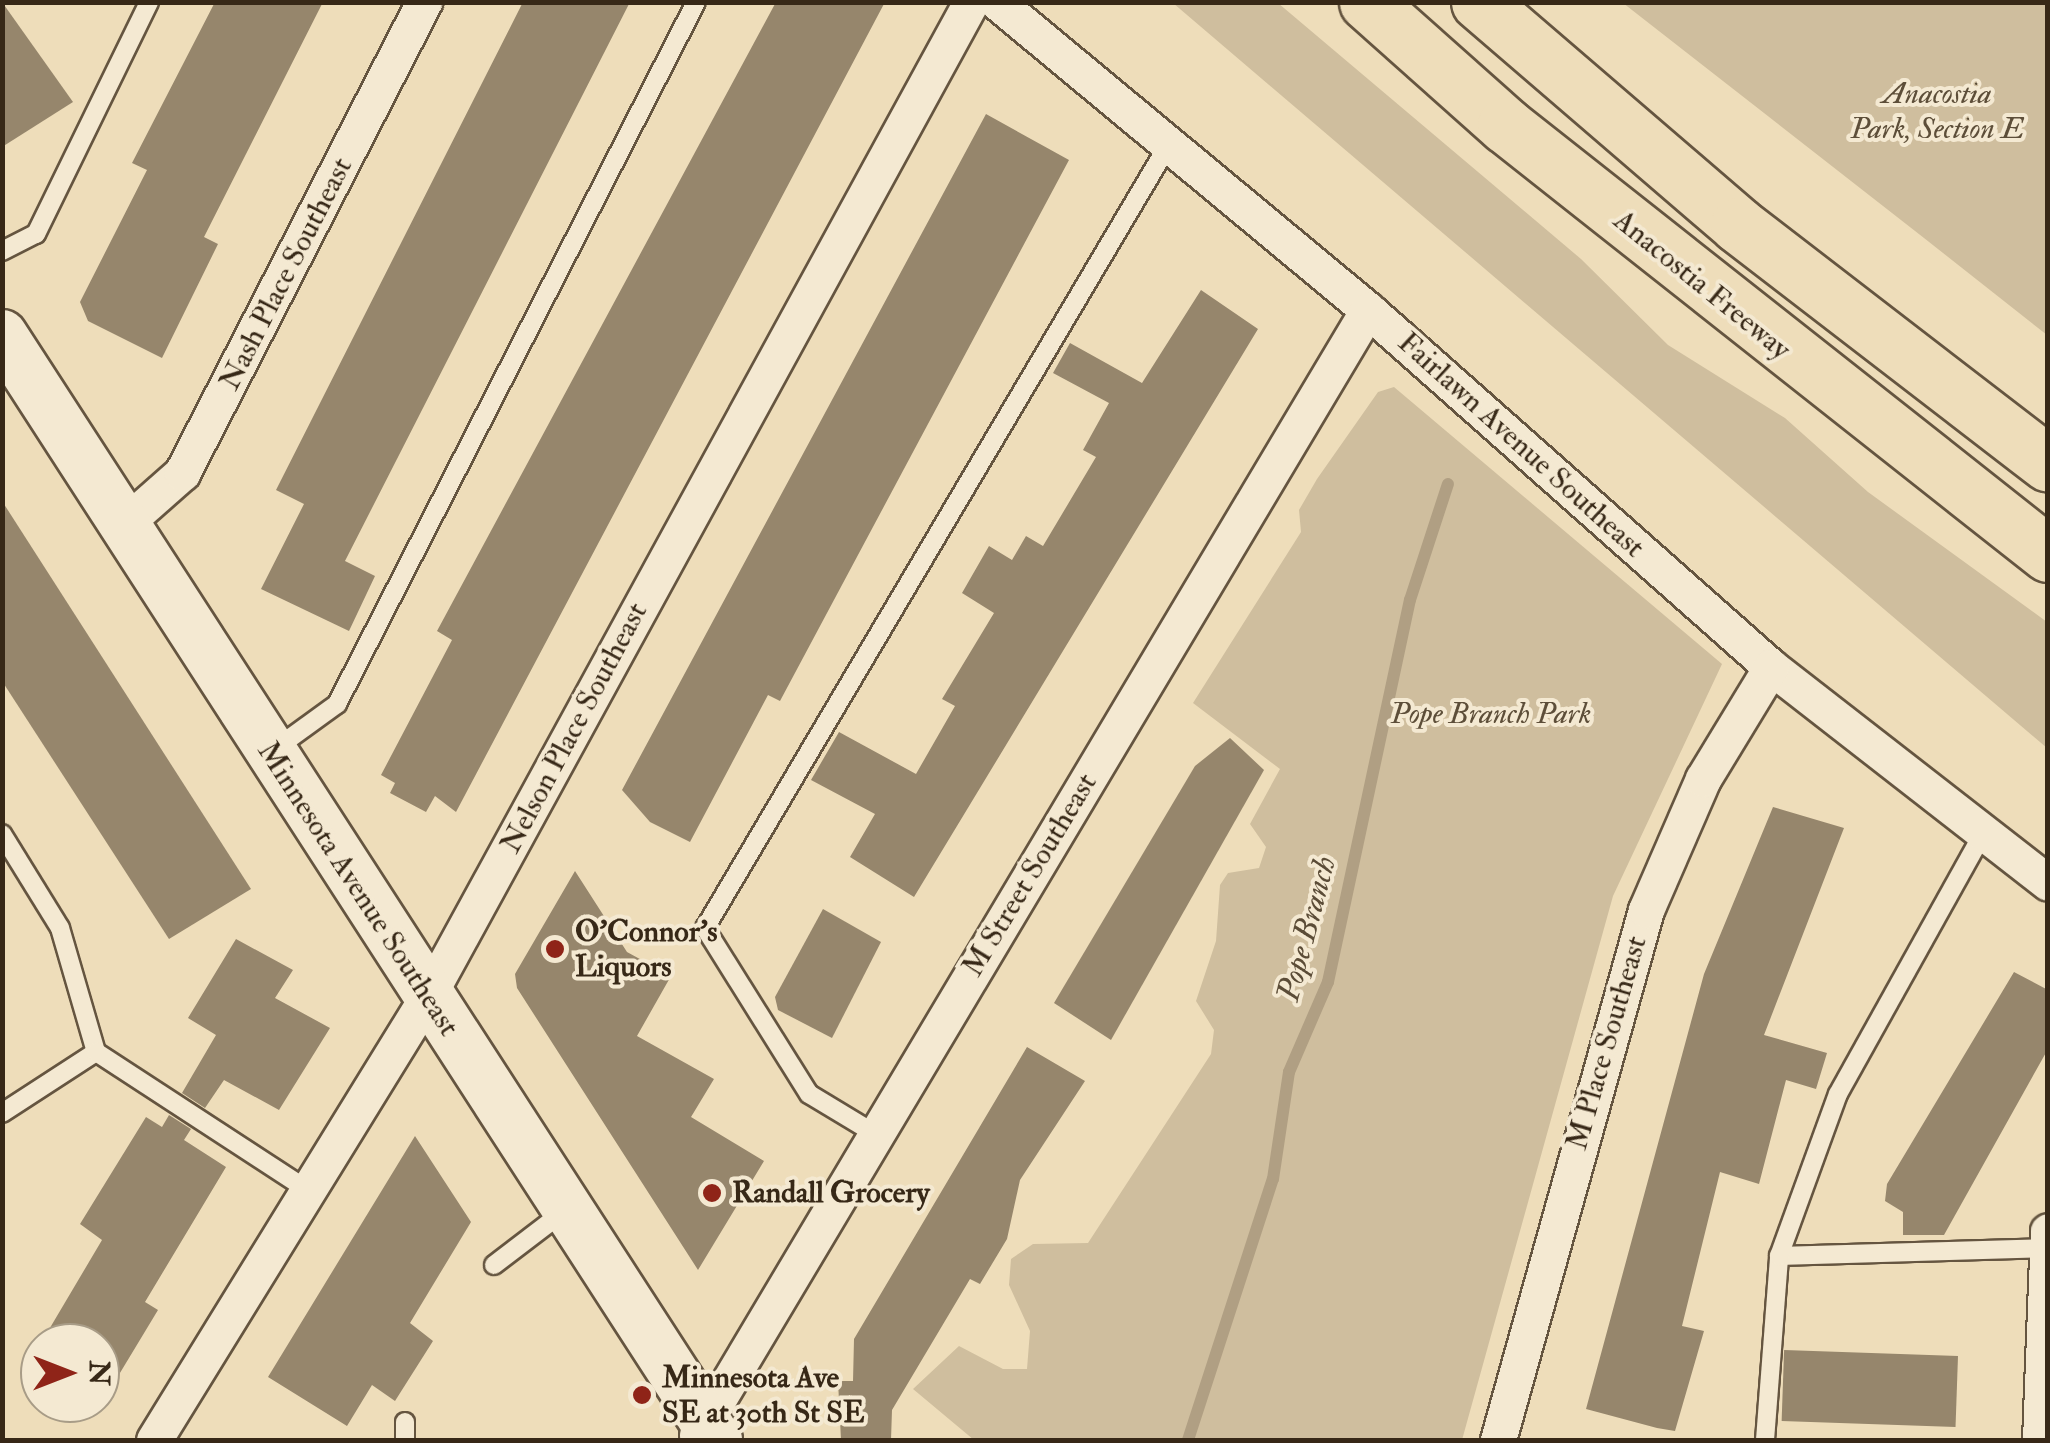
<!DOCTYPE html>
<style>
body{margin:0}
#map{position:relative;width:2050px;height:1443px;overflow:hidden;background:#eeddba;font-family:"IM FELL Double Pica",serif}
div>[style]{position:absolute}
.green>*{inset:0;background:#cfbe9e}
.stream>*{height:12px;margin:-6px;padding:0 6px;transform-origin:6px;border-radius:6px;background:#b09f83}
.building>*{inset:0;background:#96866c;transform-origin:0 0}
.roads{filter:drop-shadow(2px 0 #655540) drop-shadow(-2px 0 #655540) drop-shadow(0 2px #655540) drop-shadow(0 -2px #655540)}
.lane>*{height:18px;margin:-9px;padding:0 9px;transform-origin:9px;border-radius:9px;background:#f4e9d2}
.street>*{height:35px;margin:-17.5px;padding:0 17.5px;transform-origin:17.5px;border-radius:17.5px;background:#f4e9d2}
.secondary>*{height:50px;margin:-25px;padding:0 25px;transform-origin:25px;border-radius:25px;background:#f4e9d2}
.highway>*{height:55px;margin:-27.5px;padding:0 27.5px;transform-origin:27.5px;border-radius:27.5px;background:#eeddba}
.dots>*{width:28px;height:28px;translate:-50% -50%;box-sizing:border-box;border:5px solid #f4e9d2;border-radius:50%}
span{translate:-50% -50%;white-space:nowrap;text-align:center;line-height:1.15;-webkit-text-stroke:8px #f4e9d2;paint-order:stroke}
.park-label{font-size:30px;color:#5d4e39;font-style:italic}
.street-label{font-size:30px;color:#372817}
.poi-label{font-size:30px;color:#372817;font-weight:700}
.left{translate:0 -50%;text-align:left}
.water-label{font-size:32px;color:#5b4c37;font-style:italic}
.frame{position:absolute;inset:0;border:5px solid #372817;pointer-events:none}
.north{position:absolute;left:20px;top:1323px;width:100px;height:100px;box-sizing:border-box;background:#f4e9d2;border:2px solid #a89c87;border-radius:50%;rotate:90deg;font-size:28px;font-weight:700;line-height:40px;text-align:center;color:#372817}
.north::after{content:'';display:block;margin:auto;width:35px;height:45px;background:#8f2418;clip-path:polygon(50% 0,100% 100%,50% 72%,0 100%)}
</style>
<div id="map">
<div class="green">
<div style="clip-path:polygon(1173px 3px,1278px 3px,1581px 259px,1668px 345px,1785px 418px,1868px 492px,2047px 622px,2047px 748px)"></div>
<div style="clip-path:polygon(1623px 3px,2047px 3px,2047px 335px,1924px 238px)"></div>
<div style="clip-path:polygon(1394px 387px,1722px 664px,1613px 896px,1462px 1440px,974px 1440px,913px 1389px,959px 1346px,1003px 1369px,1027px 1369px,1030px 1331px,1009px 1285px,1011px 1259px,1033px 1244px,1088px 1243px,1211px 1054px,1214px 1030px,1196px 1001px,1216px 941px,1220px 885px,1228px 873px,1259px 868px,1266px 847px,1250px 824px,1280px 769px,1193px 703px,1301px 532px,1299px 510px,1317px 479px,1378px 392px)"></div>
</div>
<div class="stream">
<div style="left:1188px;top:1440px;width:274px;rotate:-72deg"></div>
<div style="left:1273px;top:1179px;width:108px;rotate:-81.5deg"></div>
<div style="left:1289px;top:1072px;width:98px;rotate:-66.6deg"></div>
<div style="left:1328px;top:982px;width:391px;rotate:-77.9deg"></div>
<div style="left:1410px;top:600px;width:122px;rotate:-71.9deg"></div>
</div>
<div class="building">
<div style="clip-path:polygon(2px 2px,73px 102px,2px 147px)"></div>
<div style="clip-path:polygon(215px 2px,323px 2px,204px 237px,218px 244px,162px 358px,88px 321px,80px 302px,147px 170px,132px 163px)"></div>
<div style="clip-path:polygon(523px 2px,630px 2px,345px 561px,375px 576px,349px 631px,261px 589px,304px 504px,276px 490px)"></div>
<div style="clip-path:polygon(776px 2px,885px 2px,456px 812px,435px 796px,426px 812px,390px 793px,395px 783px,381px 775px,452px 640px,437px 631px)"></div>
<div style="clip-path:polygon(986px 114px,1069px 160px,780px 701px,768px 695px,690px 842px,650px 822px,622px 790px)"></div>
<div style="clip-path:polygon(1201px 290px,1258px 329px,914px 897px,850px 857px,875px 814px,811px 780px,839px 732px,916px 774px,955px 706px,942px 699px,994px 613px,962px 593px,989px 546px,1012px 560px,1026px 536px,1043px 546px,1096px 457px,1083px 450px,1109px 403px,1053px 373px,1070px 343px,1142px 383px)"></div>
<div style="clip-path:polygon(2px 501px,251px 889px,169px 939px,2px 681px)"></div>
<div style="clip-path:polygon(1230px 738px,1264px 770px,1111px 1040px,1054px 1003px,1195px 766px)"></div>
<div style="clip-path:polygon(1773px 807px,1844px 828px,1764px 1035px,1827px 1053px,1816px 1089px,1786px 1080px,1759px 1184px,1720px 1172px,1682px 1326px,1704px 1331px,1675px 1431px,1657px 1428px,1586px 1409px,1704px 974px)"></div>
<div style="clip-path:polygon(575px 871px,627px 952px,671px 976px,637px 1036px,714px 1079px,691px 1117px,764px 1161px,698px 1270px,517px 988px,515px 974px)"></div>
<div style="clip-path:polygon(823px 909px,881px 942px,832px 1038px,778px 1010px,775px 997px)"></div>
<div style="clip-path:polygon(236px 939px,293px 970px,275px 998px,330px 1028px,279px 1110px,224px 1080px,205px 1108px,182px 1093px,216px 1035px,188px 1018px)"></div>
<div style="clip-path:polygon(2014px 972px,2048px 990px,2048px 1049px,1944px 1235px,1903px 1235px,1903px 1212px,1885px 1201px,1887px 1184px)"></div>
<div style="clip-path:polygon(1027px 1047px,1085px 1081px,1020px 1180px,1007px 1239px,980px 1284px,970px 1279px,892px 1410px,891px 1440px,841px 1440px,838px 1381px,853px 1381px,854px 1339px)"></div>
<div style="clip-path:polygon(169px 1115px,191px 1129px,184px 1140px,226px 1167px,145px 1302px,158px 1310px,100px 1406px,100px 1343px,41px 1343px,102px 1240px,80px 1224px,146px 1117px,162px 1127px)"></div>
<div style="clip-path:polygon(415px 1136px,471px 1222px,410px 1323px,433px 1341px,395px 1401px,372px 1385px,347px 1426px,268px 1377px)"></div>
<div style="clip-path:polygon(40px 1344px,40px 1387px,21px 1376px)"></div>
<div style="left:1958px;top:1356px;width:71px;height:174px;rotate:92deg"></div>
</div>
<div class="roads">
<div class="lane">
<div style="left:2px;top:251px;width:38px;rotate:-27deg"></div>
<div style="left:36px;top:234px;width:258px;rotate:-64deg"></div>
<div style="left:275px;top:749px;width:77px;rotate:-36deg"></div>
<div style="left:337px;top:704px;width:788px;rotate:-62.91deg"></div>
<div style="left:2px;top:834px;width:110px;rotate:58.3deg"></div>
<div style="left:60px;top:928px;width:129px;rotate:73.8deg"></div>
<div style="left:96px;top:1052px;width:112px;rotate:147deg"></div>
<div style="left:96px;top:1052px;width:251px;rotate:33.1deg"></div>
<div style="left:877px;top:1135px;width:79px;rotate:-148.9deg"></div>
<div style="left:809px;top:1094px;width:196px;rotate:-122.1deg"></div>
<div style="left:705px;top:928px;width:907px;rotate:-59.39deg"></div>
<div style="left:1779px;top:1256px;width:263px;rotate:-1.7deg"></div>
<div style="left:494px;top:1265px;width:91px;rotate:-37.4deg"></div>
<div style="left:405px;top:1422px;width:18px;rotate:90deg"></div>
<div style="left:1765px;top:1440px;width:185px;rotate:-85.6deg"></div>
<div style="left:1779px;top:1256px;width:172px;rotate:-70deg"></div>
<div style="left:1838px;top:1094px;width:299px;rotate:-60.9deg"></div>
</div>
<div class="street">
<div style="left:997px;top:2px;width:482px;rotate:39.7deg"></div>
<div style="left:1368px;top:310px;width:538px;rotate:41.54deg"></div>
<div style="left:1771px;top:667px;width:351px;rotate:37.9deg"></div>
<div style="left:123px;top:525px;width:79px;rotate:-41.4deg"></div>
<div style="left:182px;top:473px;width:530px;rotate:-62.81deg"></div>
<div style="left:697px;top:1435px;width:1310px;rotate:-59.19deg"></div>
<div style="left:154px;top:1440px;width:524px;rotate:-58.34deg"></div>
<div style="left:429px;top:994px;width:1130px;rotate:-61.35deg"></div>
<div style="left:1498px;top:1440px;width:550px;rotate:-74.4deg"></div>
<div style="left:1646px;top:910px;width:143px;rotate:-66.5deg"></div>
<div style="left:1703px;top:779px;width:131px;rotate:-58.7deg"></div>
<div style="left:2040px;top:1440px;width:209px;rotate:-87.8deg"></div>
</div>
<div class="secondary">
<div style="left:2px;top:335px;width:1316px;rotate:57.09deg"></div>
</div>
<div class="highway">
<div style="left:1367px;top:2px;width:185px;rotate:41.7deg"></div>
<div style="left:1505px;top:125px;width:692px;rotate:38.31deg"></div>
<div style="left:1479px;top:2px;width:342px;rotate:40.7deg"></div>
<div style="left:1738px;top:225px;width:391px;rotate:37.6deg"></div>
</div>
</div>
<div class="dots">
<div style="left:555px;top:949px;background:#8f2418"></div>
<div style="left:712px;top:1193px;background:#8f2418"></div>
<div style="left:642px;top:1395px;background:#8f2418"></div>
</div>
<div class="park-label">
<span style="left:1937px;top:111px">Anacostia<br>Park, Section E</span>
<span style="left:1491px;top:714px">Pope Branch Park</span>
</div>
<div class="street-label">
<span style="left:286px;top:274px;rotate:-63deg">Nash Place Southeast</span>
<span style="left:1702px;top:285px;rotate:39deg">Anacostia Freeway</span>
<span style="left:1521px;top:445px;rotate:42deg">Fairlawn Avenue Southeast</span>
<span style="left:574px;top:728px;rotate:-62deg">Nelson Place Southeast</span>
<span style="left:1030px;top:875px;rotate:-59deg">M Street Southeast</span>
<span style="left:358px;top:889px;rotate:57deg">Minnesota Avenue Southeast</span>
<span style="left:1607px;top:1043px;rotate:-74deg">M Place Southeast</span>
</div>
<div class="poi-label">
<span class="left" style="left:575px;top:949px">O'Connor's<br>Liquors</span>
<span class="left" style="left:732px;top:1193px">Randall Grocery</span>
<span class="left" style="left:662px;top:1395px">Minnesota Ave<br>SE at 30th St SE</span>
</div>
<div class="water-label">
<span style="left:1307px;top:929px;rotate:-75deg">Pope Branch</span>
</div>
<div class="frame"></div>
<div class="north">N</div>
</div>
